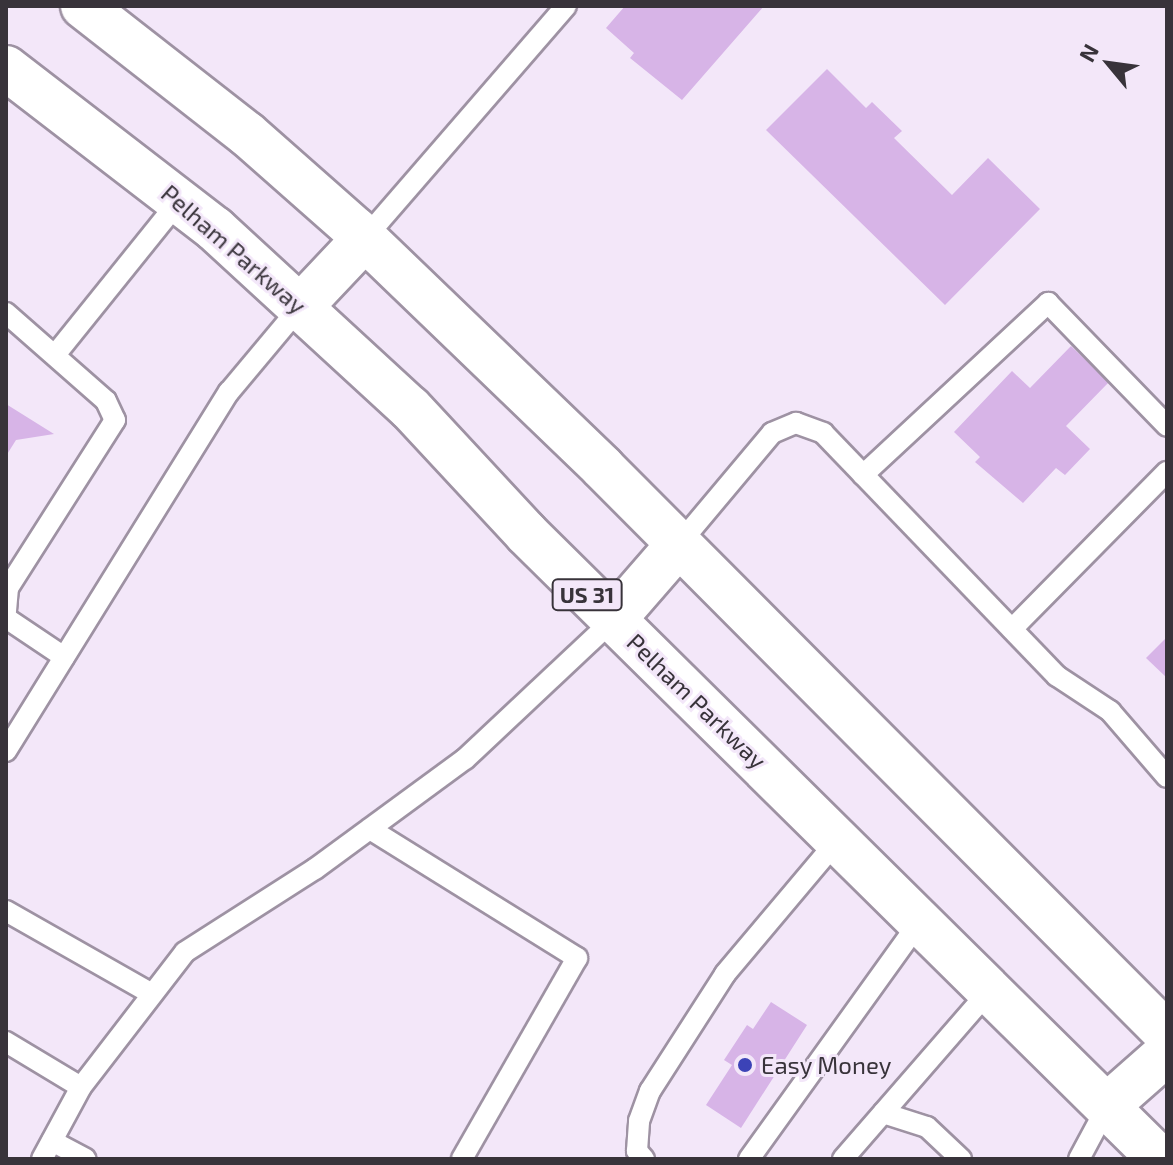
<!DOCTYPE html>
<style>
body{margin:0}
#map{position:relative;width:1173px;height:1165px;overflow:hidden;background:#f3e7f9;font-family:"Exo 2",sans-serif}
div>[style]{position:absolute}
.building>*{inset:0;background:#d7b4e7}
.roads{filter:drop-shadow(2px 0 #9e92a3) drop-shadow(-2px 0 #9e92a3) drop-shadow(0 2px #9e92a3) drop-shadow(0 -2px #9e92a3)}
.lane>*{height:20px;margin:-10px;padding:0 10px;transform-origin:10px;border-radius:10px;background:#fff}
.primary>*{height:44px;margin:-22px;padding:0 22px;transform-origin:22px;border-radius:22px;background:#fff}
.dots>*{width:22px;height:22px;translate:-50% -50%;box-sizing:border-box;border:4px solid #f3e7f9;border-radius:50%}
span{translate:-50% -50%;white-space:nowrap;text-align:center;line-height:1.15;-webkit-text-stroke:6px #f3e7f9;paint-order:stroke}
.shield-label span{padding:2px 6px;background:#f3e7f9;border:2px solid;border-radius:6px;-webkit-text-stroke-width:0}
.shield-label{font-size:22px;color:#38333a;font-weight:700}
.street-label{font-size:24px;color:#38333a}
.poi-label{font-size:24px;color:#38333a}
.left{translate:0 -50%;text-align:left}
.frame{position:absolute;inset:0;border:8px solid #38333a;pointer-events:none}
.north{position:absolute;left:1069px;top:24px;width:80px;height:80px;-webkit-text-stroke:6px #f3e7f9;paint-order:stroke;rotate:299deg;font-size:22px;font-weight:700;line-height:32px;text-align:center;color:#38333a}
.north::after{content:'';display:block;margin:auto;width:28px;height:36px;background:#38333a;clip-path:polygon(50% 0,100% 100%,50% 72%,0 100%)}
</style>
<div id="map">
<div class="building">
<div style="clip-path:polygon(625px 6px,764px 6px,682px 100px,630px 58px,634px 53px,606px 28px)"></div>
<div style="clip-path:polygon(827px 69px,866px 108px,872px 102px,902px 131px,894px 138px,952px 195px,988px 158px,1040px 209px,945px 305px,766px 130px)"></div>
<div style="clip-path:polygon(1071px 346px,1109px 382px,1066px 426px,1090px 449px,1065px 475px,1056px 468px,1023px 503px,975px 462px,980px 457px,954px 432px,1012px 371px,1030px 388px)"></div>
<div style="clip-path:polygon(6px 404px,54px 434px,16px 440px,6px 456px)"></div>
<div style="clip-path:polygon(1167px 637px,1167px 678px,1146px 658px)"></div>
<div style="clip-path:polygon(771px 1002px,807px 1025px,741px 1128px,706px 1105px,732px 1065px,724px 1060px,747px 1025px,753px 1029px)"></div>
</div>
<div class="roads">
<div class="lane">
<div style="left:365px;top:238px;width:307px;rotate:-49.1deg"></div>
<div style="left:6px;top:313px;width:133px;rotate:41.3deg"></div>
<div style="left:106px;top:401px;width:21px;rotate:65deg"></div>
<div style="left:115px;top:420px;width:199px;rotate:122.5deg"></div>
<div style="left:8px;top:588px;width:24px;rotate:95deg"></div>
<div style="left:55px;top:355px;width:198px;rotate:-51.2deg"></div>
<div style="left:863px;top:475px;width:253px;rotate:-42.9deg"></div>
<div style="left:1048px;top:303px;width:171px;rotate:45.9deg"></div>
<div style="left:679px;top:544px;width:145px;rotate:-50deg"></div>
<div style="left:772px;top:433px;width:26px;rotate:-23deg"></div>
<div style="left:796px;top:423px;width:29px;rotate:20deg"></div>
<div style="left:823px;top:433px;width:337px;rotate:46.1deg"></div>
<div style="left:1057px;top:676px;width:64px;rotate:33.4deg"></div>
<div style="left:1110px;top:711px;width:87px;rotate:49.2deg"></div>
<div style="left:6px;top:618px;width:70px;rotate:33.9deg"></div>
<div style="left:1012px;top:629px;width:221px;rotate:-45.4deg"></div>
<div style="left:6px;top:751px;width:423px;rotate:-58.2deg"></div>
<div style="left:229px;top:392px;width:112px;rotate:-50.1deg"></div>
<div style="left:370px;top:829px;width:244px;rotate:31.9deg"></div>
<div style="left:577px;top:958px;width:232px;rotate:119.8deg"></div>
<div style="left:6px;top:911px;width:168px;rotate:29.6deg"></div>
<div style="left:6px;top:1042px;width:87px;rotate:31deg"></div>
<div style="left:81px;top:1087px;width:82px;rotate:118.4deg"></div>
<div style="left:81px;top:1087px;width:170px;rotate:-52.4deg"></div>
<div style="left:185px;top:952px;width:154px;rotate:-32.6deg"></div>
<div style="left:315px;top:869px;width:186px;rotate:-36.3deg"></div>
<div style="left:465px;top:759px;width:203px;rotate:-43.2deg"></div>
<div style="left:883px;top:1113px;width:46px;rotate:17.7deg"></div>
<div style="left:927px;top:1127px;width:47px;rotate:43.3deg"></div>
<div style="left:52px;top:1141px;width:38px;rotate:28deg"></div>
<div style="left:644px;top:1159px;width:11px;rotate:-131deg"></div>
<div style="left:637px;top:1151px;width:30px;rotate:-86deg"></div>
<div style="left:639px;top:1121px;width:32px;rotate:-70deg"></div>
<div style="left:650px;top:1091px;width:139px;rotate:-57.3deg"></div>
<div style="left:725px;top:974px;width:175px;rotate:-49.9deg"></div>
<div style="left:749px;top:1159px;width:293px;rotate:-54.3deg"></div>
<div style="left:843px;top:1159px;width:225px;rotate:-49deg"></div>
<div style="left:1079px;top:1159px;width:61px;rotate:-61.8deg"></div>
</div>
<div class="primary">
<div style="left:83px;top:6px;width:208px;rotate:38deg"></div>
<div style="left:247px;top:134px;width:145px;rotate:41.4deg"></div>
<div style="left:356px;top:230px;width:342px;rotate:43.9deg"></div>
<div style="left:602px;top:467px;width:800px;rotate:45.1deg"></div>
<div style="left:6px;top:68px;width:264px;rotate:37.6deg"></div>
<div style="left:215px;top:229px;width:265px;rotate:42.6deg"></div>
<div style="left:410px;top:408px;width:171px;rotate:47.1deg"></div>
<div style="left:526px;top:533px;width:891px;rotate:44.64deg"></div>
<div style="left:301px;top:306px;width:93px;rotate:-46.7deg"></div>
<div style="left:613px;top:620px;width:101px;rotate:-49deg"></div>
<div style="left:1108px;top:1105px;width:79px;rotate:-41.4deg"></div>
</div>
</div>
<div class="dots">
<div style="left:745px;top:1065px;background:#3c43b7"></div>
</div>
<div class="shield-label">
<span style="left:587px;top:595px">US 31</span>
</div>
<div class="street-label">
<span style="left:234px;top:249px;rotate:41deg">Pelham Parkway</span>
<span style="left:697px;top:701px;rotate:44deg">Pelham Parkway</span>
</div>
<div class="poi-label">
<span class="left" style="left:761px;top:1065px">Easy Money</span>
</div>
<div class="frame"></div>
<div class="north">N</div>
</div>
